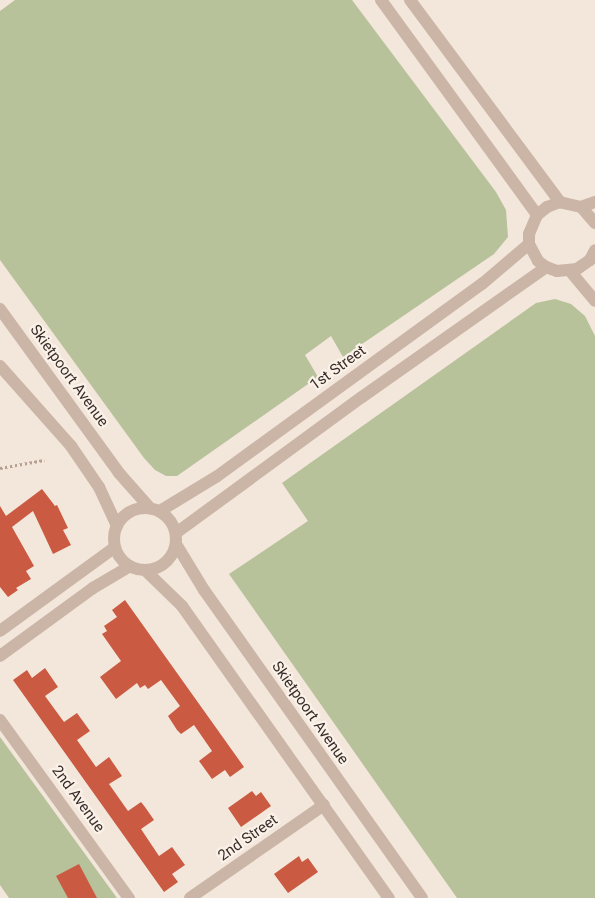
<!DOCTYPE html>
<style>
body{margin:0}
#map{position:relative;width:595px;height:898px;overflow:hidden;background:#f3e6db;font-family:Roboto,sans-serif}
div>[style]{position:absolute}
.green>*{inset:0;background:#b7c29b}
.building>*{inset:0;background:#ca5b42}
.path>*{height:3px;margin-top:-1.5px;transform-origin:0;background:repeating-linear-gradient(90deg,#b79f91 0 2.5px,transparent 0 5px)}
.minor>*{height:12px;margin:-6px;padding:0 6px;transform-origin:6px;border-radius:6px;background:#cbb5a7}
.minor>.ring{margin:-6px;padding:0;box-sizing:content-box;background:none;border:12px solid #cbb5a7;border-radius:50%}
span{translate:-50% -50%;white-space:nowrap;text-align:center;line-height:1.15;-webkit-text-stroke:4.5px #faf1e8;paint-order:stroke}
.street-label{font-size:15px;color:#372c28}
</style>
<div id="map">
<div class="green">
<div style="clip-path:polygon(15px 0,352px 0,496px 192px,506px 210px,508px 237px,494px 254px,343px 357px,331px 336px,305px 355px,318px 377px,177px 476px,166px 476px,155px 470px,144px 458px,0 260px,0 11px)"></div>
<div style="clip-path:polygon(555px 299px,571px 304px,585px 316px,595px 336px,595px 898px,457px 898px,229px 574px,308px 521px,282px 483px,536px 303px)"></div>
<div style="clip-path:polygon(0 737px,117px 898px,9px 898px,0 885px)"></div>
</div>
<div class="building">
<div style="clip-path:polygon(42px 489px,55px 506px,57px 505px,68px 528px,63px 530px,71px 545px,53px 554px,33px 511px,12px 527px,34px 566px,26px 571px,31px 579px,16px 588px,18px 590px,8px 597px,0 587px,0 506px,6px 516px)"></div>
<div style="clip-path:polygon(125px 600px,244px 767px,230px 777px,225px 770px,212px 779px,199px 761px,212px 751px,194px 725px,181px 734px,177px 730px,168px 716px,180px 706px,161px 680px,148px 689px,145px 685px,140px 688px,137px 683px,116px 699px,100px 677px,121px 661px,102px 634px,107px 631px,104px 626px,117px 617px,112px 610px)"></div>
<div style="clip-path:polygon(45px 668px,58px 687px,45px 696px,64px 722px,77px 713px,90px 731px,77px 740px,96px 767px,109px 757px,122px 776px,109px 784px,128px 811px,141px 802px,145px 807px,154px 820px,141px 829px,159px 856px,172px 847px,185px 865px,172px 874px,178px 882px,164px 892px,13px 680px,27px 670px,32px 678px)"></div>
<div style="clip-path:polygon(252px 791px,256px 796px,261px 792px,271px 806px,241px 827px,228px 808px)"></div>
<div style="clip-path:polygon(299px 856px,302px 862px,308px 858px,318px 872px,288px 893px,274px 874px)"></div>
<div style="clip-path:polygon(79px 864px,97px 898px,68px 898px,56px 876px)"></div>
</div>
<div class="path">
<div style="left:0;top:468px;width:45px;rotate:-10.3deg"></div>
</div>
<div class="minor">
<div style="left:381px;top:0;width:266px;rotate:54deg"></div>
<div style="left:410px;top:0;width:252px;rotate:53.4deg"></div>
<div style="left:581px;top:207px;width:15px;rotate:-20deg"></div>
<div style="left:595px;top:223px;width:21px;rotate:-131deg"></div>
<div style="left:581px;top:207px;width:22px;rotate:-167deg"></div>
<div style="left:560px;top:202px;width:14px;rotate:159deg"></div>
<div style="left:547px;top:207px;width:13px;rotate:141deg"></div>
<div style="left:537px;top:215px;width:21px;rotate:113deg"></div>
<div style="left:529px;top:234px;width:10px;rotate:90deg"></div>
<div style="left:529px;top:244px;width:19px;rotate:62deg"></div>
<div style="left:538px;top:261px;width:10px;rotate:37deg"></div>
<div style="left:546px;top:267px;width:12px;rotate:20deg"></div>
<div style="left:557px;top:271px;width:20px;rotate:-6deg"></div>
<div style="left:577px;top:269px;width:16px;rotate:-35deg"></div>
<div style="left:590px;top:260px;width:11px;rotate:-63deg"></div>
<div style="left:570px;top:271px;width:39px;rotate:50deg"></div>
<div style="left:0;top:309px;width:203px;rotate:54deg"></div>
<div style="left:119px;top:473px;width:47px;rotate:48.5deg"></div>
<div style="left:0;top:366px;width:107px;rotate:48.4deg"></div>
<div style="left:71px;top:446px;width:50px;rotate:55.7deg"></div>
<div style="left:99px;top:487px;width:43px;rotate:65.2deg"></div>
<div class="ring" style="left:114px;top:508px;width:50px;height:50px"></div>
<div style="left:160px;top:511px;width:66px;rotate:-31.3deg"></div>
<div style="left:216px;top:477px;width:329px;rotate:-36deg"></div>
<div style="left:482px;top:284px;width:62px;rotate:-40.4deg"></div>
<div style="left:176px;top:533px;width:230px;rotate:-36.2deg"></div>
<div style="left:362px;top:397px;width:225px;rotate:-35.2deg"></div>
<div style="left:176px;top:544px;width:54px;rotate:58.7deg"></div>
<div style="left:204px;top:590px;width:377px;rotate:54.7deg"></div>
<div style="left:145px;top:570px;width:52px;rotate:44.2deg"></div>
<div style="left:182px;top:606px;width:358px;rotate:54.7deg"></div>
<div style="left:0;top:631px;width:142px;rotate:-36.1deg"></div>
<div style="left:0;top:656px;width:115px;rotate:-36.2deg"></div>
<div style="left:93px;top:588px;width:43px;rotate:-30.7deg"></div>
<div style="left:0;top:720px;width:220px;rotate:54.1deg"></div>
<div style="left:190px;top:898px;width:163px;rotate:-34.8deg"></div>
</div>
<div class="street-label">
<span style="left:338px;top:368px;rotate:-36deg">1st Street</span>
<span style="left:69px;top:376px;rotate:54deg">Skietpoort Avenue</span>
<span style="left:310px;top:713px;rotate:55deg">Skietpoort Avenue</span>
<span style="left:78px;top:799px;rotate:54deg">2nd Avenue</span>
<span style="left:248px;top:838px;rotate:-35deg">2nd Street</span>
</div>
</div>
